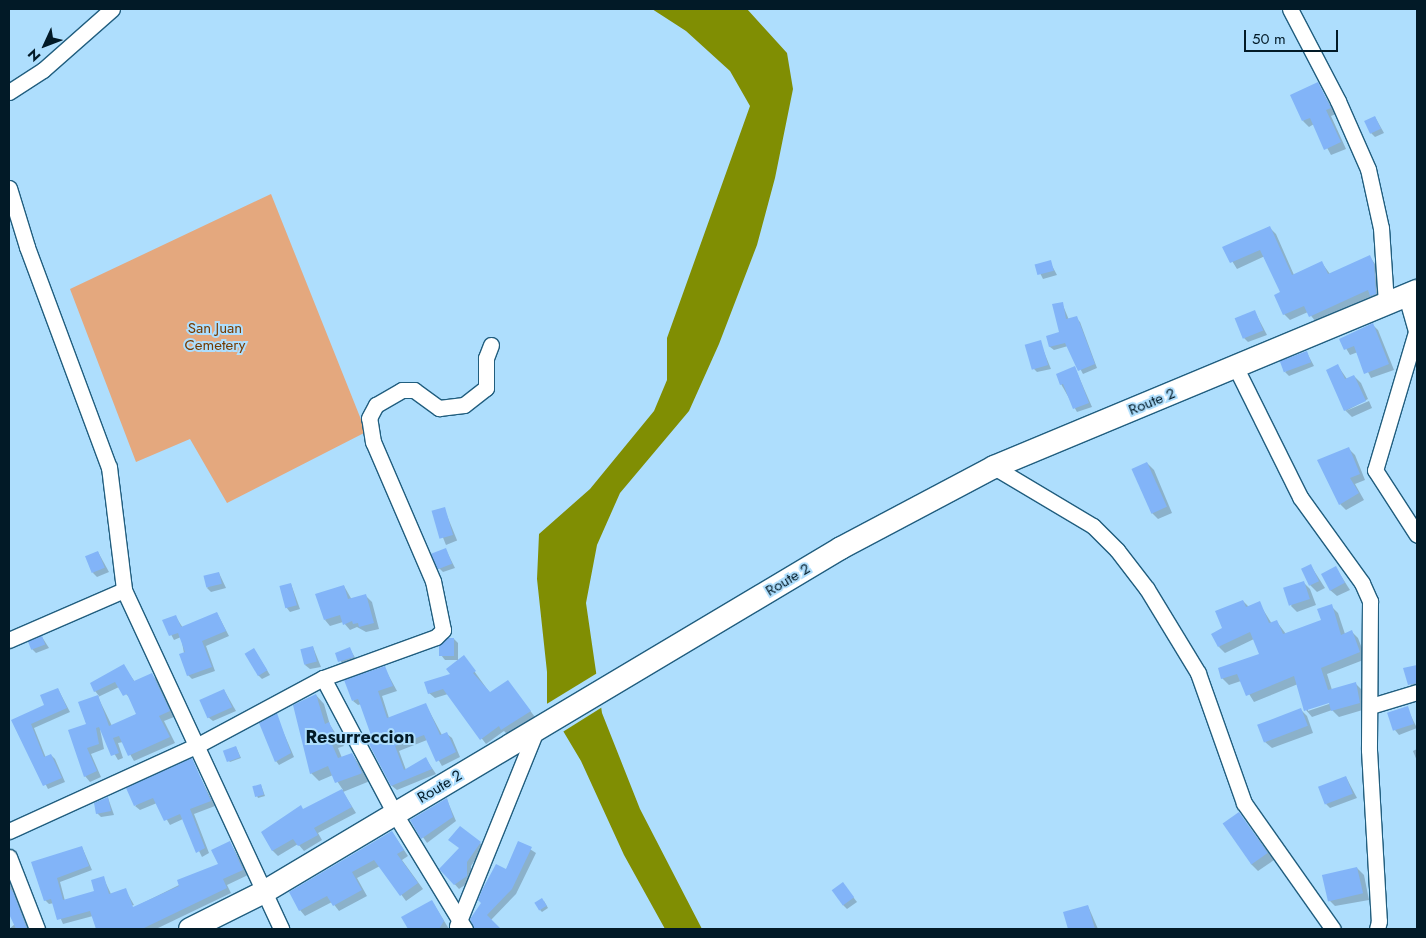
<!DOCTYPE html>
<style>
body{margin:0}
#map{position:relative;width:1426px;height:938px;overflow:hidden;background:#aedefd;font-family:Jost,sans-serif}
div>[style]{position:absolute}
.green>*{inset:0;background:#e4a87e}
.water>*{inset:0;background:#808e03}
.pier>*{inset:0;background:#aedefd}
.shadow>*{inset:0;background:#0003;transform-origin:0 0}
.building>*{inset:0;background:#82b4f8;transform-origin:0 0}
.roads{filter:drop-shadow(1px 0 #215e7f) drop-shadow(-1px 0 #215e7f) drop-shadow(0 1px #215e7f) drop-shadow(0 -1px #215e7f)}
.minor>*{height:15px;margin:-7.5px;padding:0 7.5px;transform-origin:7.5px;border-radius:7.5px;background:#fff}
.highway>*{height:22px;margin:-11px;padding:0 11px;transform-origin:11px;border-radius:11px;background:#fff}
span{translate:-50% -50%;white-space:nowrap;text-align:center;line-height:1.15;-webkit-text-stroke:4px #aedefd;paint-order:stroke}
.park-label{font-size:15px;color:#753b00}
.street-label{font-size:15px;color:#021a27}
.quarter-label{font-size:18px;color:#021a27;font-weight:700}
.frame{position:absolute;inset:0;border:10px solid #021a27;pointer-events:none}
.north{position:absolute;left:20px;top:20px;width:50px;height:50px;-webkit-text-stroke:4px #aedefd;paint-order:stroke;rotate:227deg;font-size:14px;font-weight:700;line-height:20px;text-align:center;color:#021a27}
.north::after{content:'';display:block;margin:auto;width:18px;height:22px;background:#021a27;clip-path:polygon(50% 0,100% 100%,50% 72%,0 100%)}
.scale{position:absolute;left:1244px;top:30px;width:94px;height:22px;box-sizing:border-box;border:2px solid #021a27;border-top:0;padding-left:6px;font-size:15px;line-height:18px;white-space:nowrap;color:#021a27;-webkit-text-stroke:4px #aedefd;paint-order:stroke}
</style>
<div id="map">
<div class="green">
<div style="clip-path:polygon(271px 194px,366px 432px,227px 503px,190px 439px,136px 462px,70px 289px)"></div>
</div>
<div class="water">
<div style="clip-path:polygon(652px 9px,747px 9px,787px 53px,793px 89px,775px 178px,757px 245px,719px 344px,689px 411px,620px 493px,597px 545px,586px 603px,602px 713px,640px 809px,702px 929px,665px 929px,624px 855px,581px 761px,547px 704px,547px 672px,537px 579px,539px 534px,590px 489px,654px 411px,667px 380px,667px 338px,750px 106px,730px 71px,686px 31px)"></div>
</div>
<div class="pier">
<div style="clip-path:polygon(599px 672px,604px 706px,561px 733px,545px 705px)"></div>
</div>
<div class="shadow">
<div style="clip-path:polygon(1317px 84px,1336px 114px,1331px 116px,1346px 149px,1331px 155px,1314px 124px,1309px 127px,1303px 121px)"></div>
<div style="clip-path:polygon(1375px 117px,1384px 133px,1375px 137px,1371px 133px)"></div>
<div style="clip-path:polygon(1269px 227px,1276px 234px,1294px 275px,1322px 263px,1330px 274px,1370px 257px,1380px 271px,1378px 302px,1372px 297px,1316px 322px,1308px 312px,1290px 320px,1284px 314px,1281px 293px,1265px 256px,1237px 269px,1224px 248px)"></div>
<div style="clip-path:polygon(1050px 262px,1057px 275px,1043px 279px,1036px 265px)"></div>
<div style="clip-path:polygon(1062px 303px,1069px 320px,1076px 318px,1080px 322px,1097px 368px,1083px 374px,1068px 346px,1054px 350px,1050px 347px,1048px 336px,1061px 333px)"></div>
<div style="clip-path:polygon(1255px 312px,1267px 335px,1248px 342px,1244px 338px)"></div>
<div style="clip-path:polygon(1373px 325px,1378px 330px,1394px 370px,1371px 378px,1358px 352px,1350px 355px,1341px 340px)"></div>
<div style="clip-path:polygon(1040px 342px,1051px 369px,1037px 372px,1033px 368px)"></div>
<div style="clip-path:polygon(1307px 353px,1314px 366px,1289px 376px,1285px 372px)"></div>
<div style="clip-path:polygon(1338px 366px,1347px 379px,1354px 376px,1361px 383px,1368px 399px,1346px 411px,1369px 401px,1372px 408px,1352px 417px,1345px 410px)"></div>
<div style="clip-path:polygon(1075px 368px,1092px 407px,1077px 412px,1061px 384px)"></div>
<div style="clip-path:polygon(1349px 449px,1355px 455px,1365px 480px,1355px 484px,1364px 500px,1346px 510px,1340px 504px)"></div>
<div style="clip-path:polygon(1147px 463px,1154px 470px,1172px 513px,1158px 519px,1152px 513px,1133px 469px)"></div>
<div style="left:444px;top:508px;width:35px;height:12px;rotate:68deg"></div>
<div style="clip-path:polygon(446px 550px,455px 568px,443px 572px,439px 568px)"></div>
<div style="clip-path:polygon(98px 552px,109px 572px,97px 577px,93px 573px)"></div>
<div style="clip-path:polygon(1311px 566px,1325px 588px,1317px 592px,1310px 585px)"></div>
<div style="clip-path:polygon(1336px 568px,1350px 590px,1337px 596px,1330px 590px)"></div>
<div style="clip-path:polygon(219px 573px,226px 588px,211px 592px,207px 588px)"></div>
<div style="clip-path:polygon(1303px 582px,1310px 589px,1316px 605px,1297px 612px,1291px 606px)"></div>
<div style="clip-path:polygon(291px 584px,300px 609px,290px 612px,286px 607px)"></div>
<div style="clip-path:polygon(344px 586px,352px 600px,366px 596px,372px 602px,379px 629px,366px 632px,357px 627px,350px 630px,343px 622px,330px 626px,325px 620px)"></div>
<div style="clip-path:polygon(evenodd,1243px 601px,1249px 607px,1259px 603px,1272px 624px,1277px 622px,1286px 634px,1322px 621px,1331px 606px,1338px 613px,1345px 634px,1352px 632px,1358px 638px,1366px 659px,1327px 674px,1332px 690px,1355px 683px,1362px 690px,1366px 709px,1339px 717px,1332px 710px,1312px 717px,1306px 710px,1298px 684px,1254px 702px,1241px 681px,1229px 685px,1222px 678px,1261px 655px,1254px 639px,1225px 653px,1219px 647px,1224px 629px,1243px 601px,1334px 699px,1335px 702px,1308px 711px,1308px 708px,1334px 699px)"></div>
<div style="clip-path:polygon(217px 613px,229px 636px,206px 646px,215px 671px,192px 679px,188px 675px,181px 637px,174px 640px,164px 621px,176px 617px,183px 628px)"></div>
<div style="clip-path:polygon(42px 637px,49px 648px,36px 653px,32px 649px)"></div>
<div style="clip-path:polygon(454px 639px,458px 643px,458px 660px,445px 660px,441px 655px)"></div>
<div style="clip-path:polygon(313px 647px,321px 667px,310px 669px,305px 665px)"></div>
<div style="clip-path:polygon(254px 649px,270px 675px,262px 679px,258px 675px)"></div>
<div style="clip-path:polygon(350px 649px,357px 661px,344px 666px,336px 654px)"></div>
<div style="clip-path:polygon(464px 657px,490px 693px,508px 682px,535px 717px,507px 734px,504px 731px,486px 744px,448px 694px,435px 698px,429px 693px,452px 674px)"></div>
<div style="clip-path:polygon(evenodd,123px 665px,135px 682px,152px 675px,157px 680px,174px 717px,164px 721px,175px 743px,134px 761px,123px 742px,118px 743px,123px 758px,118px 760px,100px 729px,104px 749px,91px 754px,101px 777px,90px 782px,85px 776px,69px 731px,87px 725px,79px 703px,99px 696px,95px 691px,123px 665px,119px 687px,131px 699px,137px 714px,112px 726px,98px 697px,119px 687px)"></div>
<div style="clip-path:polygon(1417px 666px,1417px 688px,1413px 689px,1405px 669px)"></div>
<div style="clip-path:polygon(384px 667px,397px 691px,382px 696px,389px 718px,426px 705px,442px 735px,447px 734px,452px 738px,460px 757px,442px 766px,427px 740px,399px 751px,406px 770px,426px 759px,436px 774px,397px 790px,392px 786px,361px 704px,358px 705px,353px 701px)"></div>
<div style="clip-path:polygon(58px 689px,70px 712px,34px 728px,46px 758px,51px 755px,55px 759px,65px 782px,48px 789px,13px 720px,46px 706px)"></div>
<div style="clip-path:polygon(224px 690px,236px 711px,213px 721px,208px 717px)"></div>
<div style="clip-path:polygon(316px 695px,324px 704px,330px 725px,344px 746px,338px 748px,342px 758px,352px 754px,370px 781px,343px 792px,356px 813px,318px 833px,322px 840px,304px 851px,298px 844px,278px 856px,272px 850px,304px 810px,343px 790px,333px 775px,319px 781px,311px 773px)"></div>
<div style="clip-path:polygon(1407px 708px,1417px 728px,1399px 735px,1395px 730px)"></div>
<div style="clip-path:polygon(1301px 710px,1307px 716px,1313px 733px,1272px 748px,1265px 742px)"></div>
<div style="clip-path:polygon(276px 715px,294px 757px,279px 765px,276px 761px)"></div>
<div style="clip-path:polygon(236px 747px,241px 758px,230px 762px,228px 760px)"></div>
<div style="clip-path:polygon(1417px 749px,1417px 761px,1413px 751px)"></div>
<div style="clip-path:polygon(191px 760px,215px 806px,194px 814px,209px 853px,202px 857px,183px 819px,170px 825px,157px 803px,140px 810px,135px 806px)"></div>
<div style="clip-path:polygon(1346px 777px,1357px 798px,1330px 808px,1326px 804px)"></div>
<div style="clip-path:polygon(261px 785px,265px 796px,258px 798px,253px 787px)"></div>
<div style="clip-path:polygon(108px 798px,114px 815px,101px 817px,97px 813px)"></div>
<div style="clip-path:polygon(447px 800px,456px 821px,427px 843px,412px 821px)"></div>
<div style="clip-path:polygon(1239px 814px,1274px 860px,1258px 871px,1251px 864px)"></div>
<div style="clip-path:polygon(392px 832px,408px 856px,402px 860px,423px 889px,406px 901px,380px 866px,357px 878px,367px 896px,339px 911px,332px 902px,305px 916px,300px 910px)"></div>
<div style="clip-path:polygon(230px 842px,248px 875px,227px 885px,231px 893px,156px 929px,98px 929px,97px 926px,219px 865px)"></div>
<div style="clip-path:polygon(519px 842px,536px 853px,516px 894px,491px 920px,499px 929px,475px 929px,471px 919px,506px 870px)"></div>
<div style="clip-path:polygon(480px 843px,484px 847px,471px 866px,471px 881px,459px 889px,441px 869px)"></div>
<div style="clip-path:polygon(82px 847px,92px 870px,60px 882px,65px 901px,96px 892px,103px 877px,111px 894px,125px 889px,134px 905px,63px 924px,54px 903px,49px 904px,45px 900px,33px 862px)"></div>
<div style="clip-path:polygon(1357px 868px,1364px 875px,1369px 900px,1335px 906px,1328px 899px)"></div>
<div style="clip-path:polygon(9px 875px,32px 929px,9px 929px,15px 924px,9px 910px)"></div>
<div style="clip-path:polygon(843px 884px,857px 902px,847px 909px,843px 905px)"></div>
<div style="clip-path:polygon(432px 901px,449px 929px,409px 929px,403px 917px)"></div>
<div style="clip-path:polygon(544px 901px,548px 908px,542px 912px,540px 910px)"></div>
<div style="clip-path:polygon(1088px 906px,1098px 929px,1070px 929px,1065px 913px)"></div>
</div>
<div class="building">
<div style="clip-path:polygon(1318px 82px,1331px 108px,1326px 110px,1341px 142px,1324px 150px,1310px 118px,1302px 121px,1290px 95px)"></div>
<div style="left:1375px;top:116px;width:14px;height:12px;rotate:65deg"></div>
<div style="clip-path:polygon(1270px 226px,1292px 275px,1322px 261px,1328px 274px,1370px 255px,1374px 264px,1376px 294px,1370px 296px,1368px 290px,1309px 317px,1304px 306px,1283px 315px,1274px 295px,1280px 292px,1260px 250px,1230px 263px,1222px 247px)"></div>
<div style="left:1051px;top:260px;width:11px;height:17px;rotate:75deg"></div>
<div style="clip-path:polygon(1063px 302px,1066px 319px,1077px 316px,1095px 364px,1078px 371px,1065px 343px,1049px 347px,1046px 336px,1059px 332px,1052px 304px)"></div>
<div style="left:1255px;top:310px;width:22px;height:22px;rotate:68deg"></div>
<div style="clip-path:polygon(1373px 323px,1389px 364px,1364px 374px,1354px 346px,1344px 350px,1339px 339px)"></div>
<div style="left:1041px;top:340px;width:26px;height:17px;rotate:74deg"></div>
<div style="left:1307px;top:351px;width:12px;height:29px;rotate:70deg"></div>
<div style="clip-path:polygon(1338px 364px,1345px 379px,1354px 375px,1366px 401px,1344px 411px,1326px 370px)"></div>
<div style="clip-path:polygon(1075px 366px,1089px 403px,1073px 409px,1063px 384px,1060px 385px,1056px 374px)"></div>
<div style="clip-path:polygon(1349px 447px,1360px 474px,1350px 478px,1359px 493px,1339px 505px,1317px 460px)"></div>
<div style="left:1147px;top:462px;width:49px;height:17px;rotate:66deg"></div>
<div style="left:445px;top:507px;width:29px;height:14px;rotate:74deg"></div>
<div style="left:446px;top:548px;width:17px;height:16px;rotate:69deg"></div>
<div style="left:98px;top:551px;width:18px;height:14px;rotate:68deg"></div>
<div style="left:1311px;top:564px;width:19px;height:11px;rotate:65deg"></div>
<div style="left:1336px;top:566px;width:19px;height:17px;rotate:62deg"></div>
<div style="left:219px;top:572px;width:12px;height:16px;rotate:76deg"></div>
<div style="left:1304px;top:581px;width:19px;height:22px;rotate:72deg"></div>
<div style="left:291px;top:583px;width:23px;height:12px;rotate:75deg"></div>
<div style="clip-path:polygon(344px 585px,348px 599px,366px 594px,374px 623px,359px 627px,358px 623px,353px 624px,352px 621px,343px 625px,340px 615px,324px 620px,315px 594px)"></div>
<div style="clip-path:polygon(1243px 600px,1246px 607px,1260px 601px,1269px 623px,1277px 620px,1283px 634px,1321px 620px,1317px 609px,1332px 604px,1341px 635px,1352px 630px,1360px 652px,1321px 668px,1328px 690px,1356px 682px,1360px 703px,1331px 711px,1329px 703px,1304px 711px,1294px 676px,1246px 696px,1237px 674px,1221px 679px,1218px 668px,1259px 654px,1250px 632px,1218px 647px,1211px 634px,1222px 628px,1215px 611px)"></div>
<div style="clip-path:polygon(217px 612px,226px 631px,202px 641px,212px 667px,187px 676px,179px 654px,185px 652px,178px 633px,169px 636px,162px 620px,176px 615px,181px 627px)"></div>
<div style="left:42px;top:636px;width:9px;height:15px;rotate:69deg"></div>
<div style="clip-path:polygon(448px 638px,454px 638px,454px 656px,439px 656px,439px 646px)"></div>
<div style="left:313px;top:646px;width:16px;height:13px;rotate:76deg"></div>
<div style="clip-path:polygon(350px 647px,354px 657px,338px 662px,335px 653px)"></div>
<div style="left:254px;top:648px;width:26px;height:11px;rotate:59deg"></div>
<div style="clip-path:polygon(464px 655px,476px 671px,473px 673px,490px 692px,508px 680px,531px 711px,501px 730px,499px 726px,480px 740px,443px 689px,428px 694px,424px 682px,450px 674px,446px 669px)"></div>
<div style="clip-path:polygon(124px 664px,134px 681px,152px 673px,170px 711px,159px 716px,170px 737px,128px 756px,119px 736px,113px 738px,119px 753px,111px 756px,99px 727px,96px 728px,99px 744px,87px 748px,97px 771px,84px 777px,68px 730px,86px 724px,78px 702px,98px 695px,109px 726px,136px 714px,127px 694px,123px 696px,115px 682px,94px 692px,90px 683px)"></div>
<div style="clip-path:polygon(1417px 665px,1417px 683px,1408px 685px,1403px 668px)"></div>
<div style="clip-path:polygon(385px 666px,393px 686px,378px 691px,387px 718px,426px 703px,440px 735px,447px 732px,456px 752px,436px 762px,424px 735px,395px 746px,404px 770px,426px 757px,432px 769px,391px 786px,370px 746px,368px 739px,372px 738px,358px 699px,352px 701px,344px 680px)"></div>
<div style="clip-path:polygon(58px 688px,67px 708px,31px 724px,44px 757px,51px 754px,62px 778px,43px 786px,11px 720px,44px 705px,40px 695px)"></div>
<div style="left:224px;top:689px;width:20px;height:27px;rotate:66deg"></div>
<div style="clip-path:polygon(316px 694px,325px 724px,329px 722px,336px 737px,330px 740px,338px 758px,352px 753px,362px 773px,360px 774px,335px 783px,328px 766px,310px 774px,293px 705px)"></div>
<div style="left:1408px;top:706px;width:19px;height:22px;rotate:72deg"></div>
<div style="left:1301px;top:708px;width:19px;height:47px;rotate:69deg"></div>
<div style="clip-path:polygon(277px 713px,291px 753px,275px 762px,259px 723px)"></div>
<div style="left:236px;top:746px;width:12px;height:14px;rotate:70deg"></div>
<div style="clip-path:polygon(192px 758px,211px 801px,190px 809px,205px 848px,196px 853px,180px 814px,164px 821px,153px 798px,134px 806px,126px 788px)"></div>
<div style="left:1346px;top:776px;width:19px;height:30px;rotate:69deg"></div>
<div style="left:261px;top:784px;width:11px;height:9px;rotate:75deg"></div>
<div style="clip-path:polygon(342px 789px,352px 807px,314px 828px,318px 835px,298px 846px,293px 839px,272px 851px,261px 832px,301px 805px,303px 809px)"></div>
<div style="clip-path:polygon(108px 797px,111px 811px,96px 814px,94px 803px)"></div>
<div style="clip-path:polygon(447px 798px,453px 817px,421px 839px,410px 820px)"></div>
<div style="left:1239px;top:812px;width:50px;height:20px;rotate:55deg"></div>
<div style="clip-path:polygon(460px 826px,481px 842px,467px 862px,467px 876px,454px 885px,439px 869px,459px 848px,448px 840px)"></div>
<div style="clip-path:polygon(392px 831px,404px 850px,397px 854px,418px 883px,400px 896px,374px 860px,352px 872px,362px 890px,333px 906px,327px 896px,299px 911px,289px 892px)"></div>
<div style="clip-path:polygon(230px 841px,243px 870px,223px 879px,227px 888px,142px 929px,96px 929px,90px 911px,57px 920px,51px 899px,44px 901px,31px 862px,82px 846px,89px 866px,57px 878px,63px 900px,94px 891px,91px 880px,104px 876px,109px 894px,126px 888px,133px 907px,179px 886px,177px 880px,218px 864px,211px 850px)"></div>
<div style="clip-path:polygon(518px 841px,532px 847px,512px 889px,487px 915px,501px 929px,474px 929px,470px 919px,481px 903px,478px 900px,482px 890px,496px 864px,506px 869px)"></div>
<div style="left:1357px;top:867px;width:27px;height:36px;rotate:77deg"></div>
<div style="left:843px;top:882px;width:19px;height:14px;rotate:54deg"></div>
<div style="clip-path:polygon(9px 888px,13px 892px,27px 929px,16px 929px,9px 914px)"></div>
<div style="left:542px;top:898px;width:9px;height:9px;rotate:58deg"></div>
<div style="clip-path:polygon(432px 900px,444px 921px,439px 929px,408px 929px,401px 917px)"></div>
<div style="clip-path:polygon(1088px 905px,1095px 929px,1068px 929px,1063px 912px)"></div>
</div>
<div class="roads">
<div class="minor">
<div style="left:1290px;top:9px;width:104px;rotate:62.4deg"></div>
<div style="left:1338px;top:101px;width:74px;rotate:66.2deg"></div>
<div style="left:1368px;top:169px;width:60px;rotate:77.6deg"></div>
<div style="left:1381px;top:228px;width:76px;rotate:86.2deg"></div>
<div style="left:9px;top:92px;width:40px;rotate:-32.9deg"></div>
<div style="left:43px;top:70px;width:92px;rotate:-41.5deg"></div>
<div style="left:9px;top:188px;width:62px;rotate:73deg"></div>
<div style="left:27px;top:247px;width:235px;rotate:69.6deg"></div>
<div style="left:109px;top:467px;width:124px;rotate:83deg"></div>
<div style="left:124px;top:590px;width:374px;rotate:65.1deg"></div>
<div style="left:1406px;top:296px;width:37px;rotate:74deg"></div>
<div style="left:1416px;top:332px;width:144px;rotate:106.5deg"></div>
<div style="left:1375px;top:470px;width:77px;rotate:57.1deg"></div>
<div style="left:1236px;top:368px;width:144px;rotate:63.6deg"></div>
<div style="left:1300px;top:497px;width:106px;rotate:54.2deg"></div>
<div style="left:1362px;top:583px;width:20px;rotate:66deg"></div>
<div style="left:1370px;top:601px;width:149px;rotate:90.4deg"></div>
<div style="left:1369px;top:750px;width:171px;rotate:86.7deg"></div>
<div style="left:1379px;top:921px;width:8px;rotate:104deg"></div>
<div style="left:994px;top:467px;width:115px;rotate:30.8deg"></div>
<div style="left:1093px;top:526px;width:34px;rotate:45deg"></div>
<div style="left:1117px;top:550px;width:49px;rotate:52.4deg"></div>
<div style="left:1147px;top:589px;width:98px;rotate:58.7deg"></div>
<div style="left:1198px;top:673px;width:138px;rotate:70.5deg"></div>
<div style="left:1244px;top:803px;width:154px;rotate:54.8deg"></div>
<div style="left:9px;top:640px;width:125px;rotate:-23.5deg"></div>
<div style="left:323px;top:678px;width:120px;rotate:-19.9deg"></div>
<div style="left:436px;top:637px;width:10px;rotate:-45deg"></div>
<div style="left:443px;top:630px;width:50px;rotate:-101.5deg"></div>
<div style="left:433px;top:581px;width:151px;rotate:-113.3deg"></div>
<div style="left:373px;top:442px;width:24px;rotate:-99deg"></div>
<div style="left:369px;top:418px;width:15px;rotate:-62deg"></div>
<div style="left:376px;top:405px;width:30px;rotate:-30deg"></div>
<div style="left:402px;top:390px;width:12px"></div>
<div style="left:414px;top:390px;width:31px;rotate:36deg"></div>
<div style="left:439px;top:408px;width:25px;rotate:-7deg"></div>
<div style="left:464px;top:405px;width:28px;rotate:-38deg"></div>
<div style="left:486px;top:388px;width:30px;rotate:-90deg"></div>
<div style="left:486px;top:358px;width:14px;rotate:-69deg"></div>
<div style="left:1371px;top:706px;width:48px;rotate:-16.9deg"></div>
<div style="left:9px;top:831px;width:208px;rotate:-24.5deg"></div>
<div style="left:198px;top:745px;width:142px;rotate:-28.2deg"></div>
<div style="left:323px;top:678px;width:154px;rotate:62.1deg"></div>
<div style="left:395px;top:814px;width:135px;rotate:58.7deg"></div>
<div style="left:9px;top:857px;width:77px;rotate:68.7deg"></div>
<div style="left:457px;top:926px;width:211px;rotate:-68deg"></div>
</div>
<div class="highway">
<div style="left:190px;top:929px;width:83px;rotate:-26.6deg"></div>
<div style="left:264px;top:892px;width:672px;rotate:-30.8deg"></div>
<div style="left:841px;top:548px;width:173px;rotate:-27.9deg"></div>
<div style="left:994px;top:467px;width:458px;rotate:-22.6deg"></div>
</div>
</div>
<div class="park-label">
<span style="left:215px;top:337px">San Juan<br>Cemetery</span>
</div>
<div class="street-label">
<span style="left:1152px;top:402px;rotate:-22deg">Route 2</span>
<span style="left:788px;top:580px;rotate:-31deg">Route 2</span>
<span style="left:440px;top:787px;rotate:-31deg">Route 2</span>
</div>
<div class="quarter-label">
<span style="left:360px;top:737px">Resurreccion</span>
</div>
<div class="frame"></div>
<div class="north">N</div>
<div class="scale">50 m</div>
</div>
